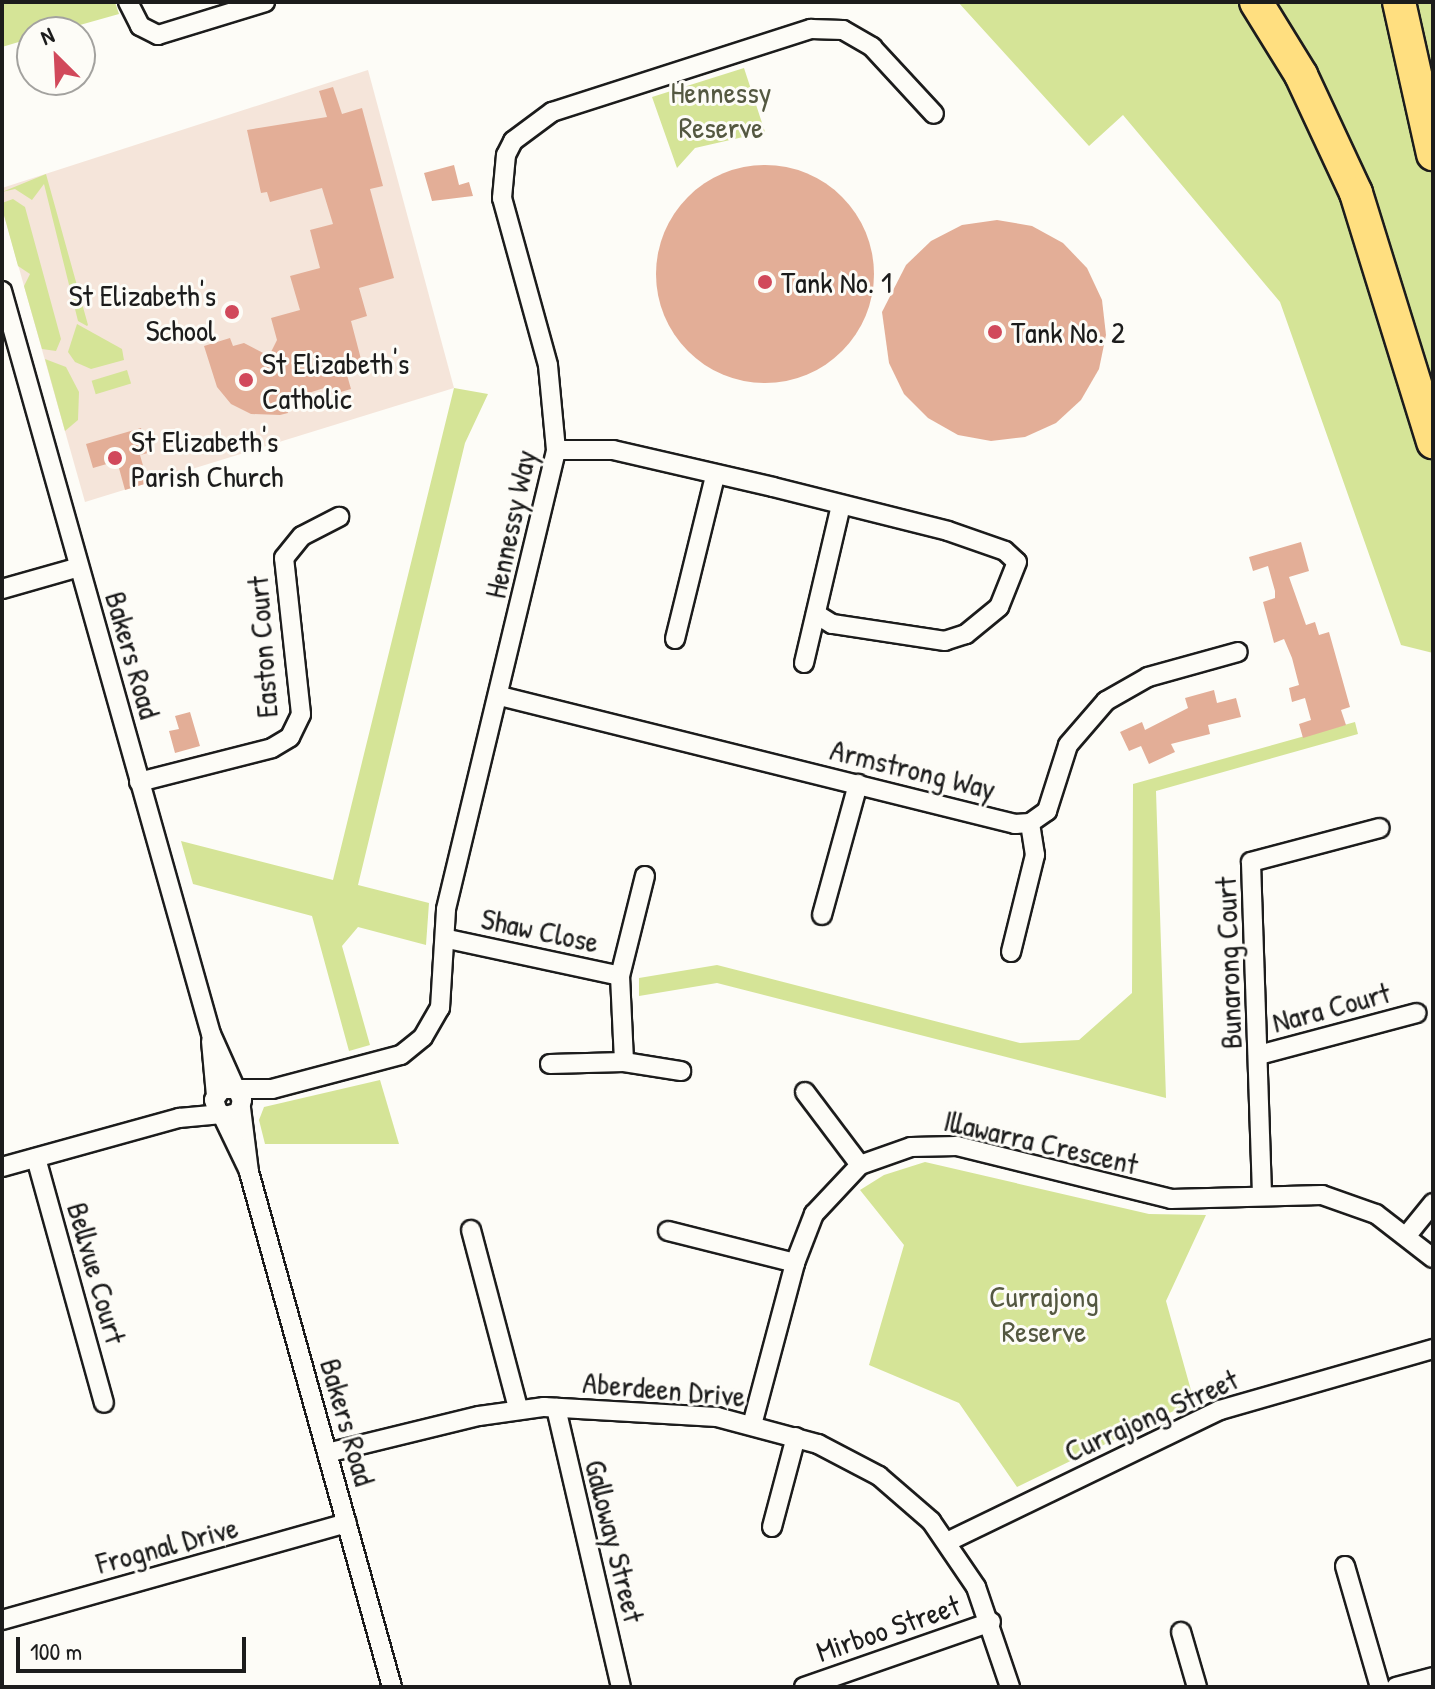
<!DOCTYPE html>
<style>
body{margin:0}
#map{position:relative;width:1435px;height:1689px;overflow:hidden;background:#fdfcf7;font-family:"Patrick Hand",sans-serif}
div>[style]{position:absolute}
.built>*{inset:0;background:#f5e5da}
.green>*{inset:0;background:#d5e497;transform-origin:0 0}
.building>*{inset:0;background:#e3ae97}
.round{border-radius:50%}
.roads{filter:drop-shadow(2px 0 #1c1c1c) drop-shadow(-2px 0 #1c1c1c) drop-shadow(0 2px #1c1c1c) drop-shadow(0 -2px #1c1c1c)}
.street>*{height:18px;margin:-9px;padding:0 9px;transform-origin:9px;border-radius:9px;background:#fdfcf7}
.highway>*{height:32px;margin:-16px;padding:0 16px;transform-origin:16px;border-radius:16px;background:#ffdf80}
.dots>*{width:22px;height:22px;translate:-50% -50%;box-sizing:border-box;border:4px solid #fdfcf7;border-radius:50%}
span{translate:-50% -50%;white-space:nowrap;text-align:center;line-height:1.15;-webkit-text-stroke:6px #fdfcf7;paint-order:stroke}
.park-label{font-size:30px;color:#545841}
.poi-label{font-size:30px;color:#1c1c1c}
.left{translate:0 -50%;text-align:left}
.right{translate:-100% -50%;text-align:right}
.street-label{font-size:30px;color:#1c1c1c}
.frame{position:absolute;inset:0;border:4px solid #1c1c1c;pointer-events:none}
.north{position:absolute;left:16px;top:16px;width:80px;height:80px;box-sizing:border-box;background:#fdfcf7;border:2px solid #a3a29f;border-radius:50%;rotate:336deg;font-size:22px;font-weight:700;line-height:32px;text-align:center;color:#1c1c1c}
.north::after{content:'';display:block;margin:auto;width:28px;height:36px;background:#d1495b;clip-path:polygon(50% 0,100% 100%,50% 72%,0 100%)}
.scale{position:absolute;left:16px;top:1637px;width:230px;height:36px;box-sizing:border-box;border:4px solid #1c1c1c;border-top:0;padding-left:10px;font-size:24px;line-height:28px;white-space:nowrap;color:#1c1c1c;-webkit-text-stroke:6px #fdfcf7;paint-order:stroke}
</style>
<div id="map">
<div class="built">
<div style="clip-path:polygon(368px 70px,454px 388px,85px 502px,2px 208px,2px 188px)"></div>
</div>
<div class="green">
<div style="clip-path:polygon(2px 2px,115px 2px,119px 14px,55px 32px,32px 32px,32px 38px,2px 47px)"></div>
<div style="clip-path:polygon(958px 2px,1433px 2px,1433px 653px,1401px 645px,1280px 302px,1123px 115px,1089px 146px)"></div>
<div style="clip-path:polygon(744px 68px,765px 132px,695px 148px,677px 168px,652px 97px)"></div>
<div style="clip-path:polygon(46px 174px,88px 325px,87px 326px,78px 321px,44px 184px,32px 200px,15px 189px,2px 192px)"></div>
<div style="clip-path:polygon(13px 199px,25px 207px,61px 339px,56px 351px,42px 349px,24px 286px,30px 274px,18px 266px,2px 208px,2px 203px)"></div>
<div style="clip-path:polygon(77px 324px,122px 349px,124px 360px,91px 369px,75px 362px,68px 352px)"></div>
<div style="clip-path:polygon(45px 359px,66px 367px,79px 392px,78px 420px,65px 431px)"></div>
<div style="left:127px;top:370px;width:14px;height:37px;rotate:73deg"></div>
<div style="clip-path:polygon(454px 388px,488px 394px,465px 443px,358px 885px,429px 903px,426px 945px,358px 927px,342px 946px,370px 1045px,349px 1051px,312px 916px,193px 884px,181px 841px,333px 880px)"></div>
<div style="clip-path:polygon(1355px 722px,1358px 734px,1156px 791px,1166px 1098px,717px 983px,639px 996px,639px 978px,717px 965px,1020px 1043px,1079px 1040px,1132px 993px,1133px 784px)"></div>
<div style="clip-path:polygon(380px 1080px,399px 1144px,265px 1144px,259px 1120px,264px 1107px)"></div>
<div style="clip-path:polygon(925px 1162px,1149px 1214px,1206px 1215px,1166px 1301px,1194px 1401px,1017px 1487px,959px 1403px,869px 1365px,904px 1245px,860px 1190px,884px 1175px)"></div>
</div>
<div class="building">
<div style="clip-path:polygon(333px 87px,342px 114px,362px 108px,383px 186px,370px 189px,394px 278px,359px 288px,367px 316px,351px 321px,362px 363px,345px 368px,351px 389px,327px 396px,324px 388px,284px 401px,288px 413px,280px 415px,251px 414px,231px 404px,217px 387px,204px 346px,230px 338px,233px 346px,244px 343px,269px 356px,277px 340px,271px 318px,300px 310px,290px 276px,320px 268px,310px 230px,333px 224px,322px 188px,270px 202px,267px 192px,261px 193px,247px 130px,327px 117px,319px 91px)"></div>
<div class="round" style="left:656px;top:165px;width:218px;height:218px"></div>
<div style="clip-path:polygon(454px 165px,459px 185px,469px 182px,473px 196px,432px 201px,424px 173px)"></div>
<div style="clip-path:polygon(997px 220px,1032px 226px,1063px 243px,1087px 268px,1102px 300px,1106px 335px,1099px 369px,1081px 400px,1056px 423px,1025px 437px,991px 441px,958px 435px,928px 418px,904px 394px,889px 363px,882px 312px,906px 265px,931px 241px,962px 225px)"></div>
<div style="clip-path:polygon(141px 428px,148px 453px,140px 455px,148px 483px,125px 490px,117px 461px,93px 468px,86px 444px)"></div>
<div style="clip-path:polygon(1301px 542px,1309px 571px,1289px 577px,1306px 625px,1315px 622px,1319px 635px,1329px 632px,1350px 707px,1341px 710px,1346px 725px,1303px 738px,1299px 724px,1311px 720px,1305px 698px,1292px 702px,1289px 688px,1299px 685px,1292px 658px,1284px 639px,1274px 643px,1263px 602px,1275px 598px,1275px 591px,1268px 566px,1253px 571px,1249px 557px)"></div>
<div style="clip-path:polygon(1214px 690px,1217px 703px,1236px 698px,1241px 717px,1208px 725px,1210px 734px,1171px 744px,1175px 752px,1149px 764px,1141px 746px,1129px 751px,1120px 732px,1142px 722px,1145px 730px,1188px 708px,1185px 698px)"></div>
<div style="clip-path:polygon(190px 712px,200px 746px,175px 753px,169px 731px,179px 729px,175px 716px)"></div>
</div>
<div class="roads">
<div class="street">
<div style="left:128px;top:2px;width:27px;rotate:63deg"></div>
<div style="left:140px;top:26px;width:20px;rotate:27deg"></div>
<div style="left:158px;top:35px;width:112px;rotate:-17.1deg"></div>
<div style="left:2px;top:291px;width:772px;rotate:74.29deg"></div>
<div style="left:211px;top:1034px;width:61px;rotate:65.9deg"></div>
<div style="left:556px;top:450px;width:57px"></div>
<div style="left:613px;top:450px;width:164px;rotate:13deg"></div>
<div style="left:773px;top:487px;width:180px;rotate:14.1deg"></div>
<div style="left:948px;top:531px;width:60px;rotate:19.3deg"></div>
<div style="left:1005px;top:551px;width:16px;rotate:43deg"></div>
<div style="left:1017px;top:562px;width:48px;rotate:111.8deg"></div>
<div style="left:999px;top:607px;width:43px;rotate:140.7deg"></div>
<div style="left:966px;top:634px;width:22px;rotate:162deg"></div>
<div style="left:945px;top:641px;width:114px;rotate:-171.4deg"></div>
<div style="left:832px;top:624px;width:19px;rotate:-148deg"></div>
<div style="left:2px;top:589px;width:80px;rotate:-15.9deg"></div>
<div style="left:675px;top:639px;width:168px;rotate:-76.2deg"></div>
<div style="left:804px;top:663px;width:162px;rotate:-76.8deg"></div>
<div style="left:500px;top:696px;width:531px;rotate:13.96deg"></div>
<div style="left:1015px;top:824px;width:15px;rotate:-4deg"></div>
<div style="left:1030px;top:823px;width:21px;rotate:-35deg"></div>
<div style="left:1047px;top:811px;width:69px;rotate:-72.3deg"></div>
<div style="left:1068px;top:745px;width:58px;rotate:-49.2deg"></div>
<div style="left:1106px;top:701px;width:48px;rotate:-29.7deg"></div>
<div style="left:1148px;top:677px;width:93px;rotate:-15.5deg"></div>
<div style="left:139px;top:782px;width:137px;rotate:-14.3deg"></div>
<div style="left:272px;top:748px;width:21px;rotate:-31deg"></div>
<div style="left:290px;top:737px;width:25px;rotate:-64deg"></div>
<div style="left:301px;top:714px;width:157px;rotate:-96.2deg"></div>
<div style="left:284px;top:558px;width:28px;rotate:-51deg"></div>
<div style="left:302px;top:536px;width:42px;rotate:-27.2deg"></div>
<div style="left:822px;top:915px;width:136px;rotate:-74.6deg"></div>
<div style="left:448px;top:939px;width:176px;rotate:12.1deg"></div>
<div style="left:620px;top:976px;width:86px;rotate:87.3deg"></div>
<div style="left:1011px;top:952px;width:100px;rotate:-76.1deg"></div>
<div style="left:1035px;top:855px;width:32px;rotate:-99deg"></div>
<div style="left:620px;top:976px;width:103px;rotate:-76deg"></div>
<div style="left:211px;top:1041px;width:55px;rotate:84.8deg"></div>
<div style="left:1259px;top:1055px;width:163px;rotate:-14.9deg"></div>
<div style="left:550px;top:1064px;width:74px;rotate:-1.5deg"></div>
<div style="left:624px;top:1062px;width:58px;rotate:9deg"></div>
<div style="left:237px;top:1090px;width:11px;rotate:63deg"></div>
<div style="left:242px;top:1100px;width:12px;rotate:104deg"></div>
<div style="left:239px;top:1112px;width:14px;rotate:163deg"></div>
<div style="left:226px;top:1116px;width:9px;rotate:-153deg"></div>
<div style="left:218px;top:1112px;width:13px;rotate:-108deg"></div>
<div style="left:214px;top:1100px;width:14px;rotate:-54deg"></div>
<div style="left:222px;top:1089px;width:50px"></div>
<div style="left:272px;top:1089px;width:133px;rotate:-14.8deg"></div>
<div style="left:401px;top:1055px;width:28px;rotate:-39deg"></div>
<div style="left:423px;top:1037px;width:34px;rotate:-60deg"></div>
<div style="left:440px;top:1008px;width:99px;rotate:-86.5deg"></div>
<div style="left:446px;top:909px;width:472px;rotate:-76.5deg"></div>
<div style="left:556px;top:450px;width:85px;rotate:-95.4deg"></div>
<div style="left:548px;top:365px;width:173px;rotate:-105.4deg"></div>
<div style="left:502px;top:198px;width:43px;rotate:-84.7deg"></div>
<div style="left:506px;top:155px;width:16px;rotate:-63deg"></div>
<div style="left:513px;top:141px;width:49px;rotate:-36.6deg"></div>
<div style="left:552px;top:112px;width:272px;rotate:-17.8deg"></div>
<div style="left:811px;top:29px;width:32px;rotate:2deg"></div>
<div style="left:843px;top:30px;width:34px;rotate:30deg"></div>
<div style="left:872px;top:47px;width:91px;rotate:47.2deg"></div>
<div style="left:805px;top:1092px;width:91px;rotate:53deg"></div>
<div style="left:241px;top:1108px;width:64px;rotate:82.9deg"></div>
<div style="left:249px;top:1172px;width:534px;rotate:74.48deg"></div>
<div style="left:222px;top:1115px;width:60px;rotate:64.3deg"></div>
<div style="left:36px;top:1158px;width:254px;rotate:74.5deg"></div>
<div style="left:2px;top:1167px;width:184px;rotate:-15.5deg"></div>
<div style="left:179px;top:1118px;width:43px;rotate:-5.3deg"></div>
<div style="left:1262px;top:1194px;width:332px;rotate:-91.9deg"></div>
<div style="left:1251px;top:862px;width:133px;rotate:-14.8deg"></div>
<div style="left:471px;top:1230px;width:184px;rotate:75.2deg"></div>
<div style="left:668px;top:1231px;width:131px;rotate:14.1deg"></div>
<div style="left:1408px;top:1234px;width:40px;rotate:-51deg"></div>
<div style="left:556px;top:1408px;width:286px;rotate:76.9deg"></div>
<div style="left:752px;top:1425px;width:168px;rotate:-75.1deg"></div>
<div style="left:795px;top:1263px;width:53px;rotate:-68.8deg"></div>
<div style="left:814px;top:1214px;width:67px;rotate:-46.8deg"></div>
<div style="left:860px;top:1165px;width:54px;rotate:-19.4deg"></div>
<div style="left:911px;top:1147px;width:46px;rotate:-1.2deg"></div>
<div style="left:957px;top:1146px;width:220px;rotate:13.9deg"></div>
<div style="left:1171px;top:1199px;width:151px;rotate:-1.5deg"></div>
<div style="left:1322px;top:1195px;width:57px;rotate:19.4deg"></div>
<div style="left:1376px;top:1214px;width:72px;rotate:37.7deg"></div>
<div style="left:327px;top:1453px;width:156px;rotate:-13.7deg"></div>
<div style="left:479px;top:1416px;width:66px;rotate:-7.9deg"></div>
<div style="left:544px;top:1407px;width:173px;rotate:3.3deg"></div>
<div style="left:717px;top:1417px;width:105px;rotate:15deg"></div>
<div style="left:818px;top:1444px;width:69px;rotate:27.7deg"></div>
<div style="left:879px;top:1476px;width:69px;rotate:40.9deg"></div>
<div style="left:931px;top:1521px;width:80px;rotate:55.7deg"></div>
<div style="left:976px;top:1587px;width:106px;rotate:71.2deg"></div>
<div style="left:772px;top:1527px;width:93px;rotate:-75.1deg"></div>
<div style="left:947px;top:1542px;width:303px;rotate:-25.8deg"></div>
<div style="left:1220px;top:1410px;width:222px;rotate:-16deg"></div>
<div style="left:1345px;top:1566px;width:126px;rotate:73.9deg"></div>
<div style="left:2px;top:1620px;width:358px;rotate:-15.7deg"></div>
<div style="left:1181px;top:1632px;width:57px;rotate:73.8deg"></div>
<div style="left:804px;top:1687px;width:198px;rotate:-19.2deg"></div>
<div style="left:1396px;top:1687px;width:38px;rotate:-15deg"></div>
</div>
<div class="highway">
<div style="left:1256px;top:2px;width:86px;rotate:58.3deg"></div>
<div style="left:1301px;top:75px;width:130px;rotate:65deg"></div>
<div style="left:1356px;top:193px;width:261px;rotate:72.8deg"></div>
<div style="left:1399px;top:2px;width:156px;rotate:77.4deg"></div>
</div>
</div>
<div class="dots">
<div style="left:765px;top:282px;background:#d1495b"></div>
<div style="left:232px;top:312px;background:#d1495b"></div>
<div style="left:995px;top:332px;background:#d1495b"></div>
<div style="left:246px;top:380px;background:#d1495b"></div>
<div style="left:115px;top:458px;background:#d1495b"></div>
</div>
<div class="park-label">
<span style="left:721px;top:109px">Hennessy<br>Reserve</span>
<span style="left:1044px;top:1313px">Currajong<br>Reserve</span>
</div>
<div class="poi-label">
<span class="left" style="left:781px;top:282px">Tank No. 1</span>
<span class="right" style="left:216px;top:312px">St Elizabeth's<br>School</span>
<span class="left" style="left:1011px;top:332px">Tank No. 2</span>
<span class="left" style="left:262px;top:380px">St Elizabeth's<br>Catholic</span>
<span class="left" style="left:131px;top:458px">St Elizabeth's<br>Parish Church</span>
</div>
<div class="street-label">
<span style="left:510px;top:524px;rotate:-78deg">Hennessy Way</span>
<span style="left:262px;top:647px;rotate:-94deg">Easton Court</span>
<span style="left:133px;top:655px;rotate:74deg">Bakers Road</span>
<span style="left:913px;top:769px;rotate:14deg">Armstrong Way</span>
<span style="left:540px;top:930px;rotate:12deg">Shaw Close</span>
<span style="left:1228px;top:963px;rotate:-92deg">Bunarong Court</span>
<span style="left:1331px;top:1007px;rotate:-15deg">Nara Court</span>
<span style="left:1041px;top:1142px;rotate:13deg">Illawarra Crescent</span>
<span style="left:97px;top:1273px;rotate:74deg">Bellvue Court</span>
<span style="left:664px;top:1389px;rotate:5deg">Aberdeen Drive</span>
<span style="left:1151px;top:1415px;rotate:-24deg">Currajong Street</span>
<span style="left:348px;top:1422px;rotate:74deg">Bakers Road</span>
<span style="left:615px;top:1541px;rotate:76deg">Galloway Street</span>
<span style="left:167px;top:1545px;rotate:-15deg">Frognal Drive</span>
<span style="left:888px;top:1628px;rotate:-19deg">Mirboo Street</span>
</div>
<div class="frame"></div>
<div class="north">N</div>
<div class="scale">100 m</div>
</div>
